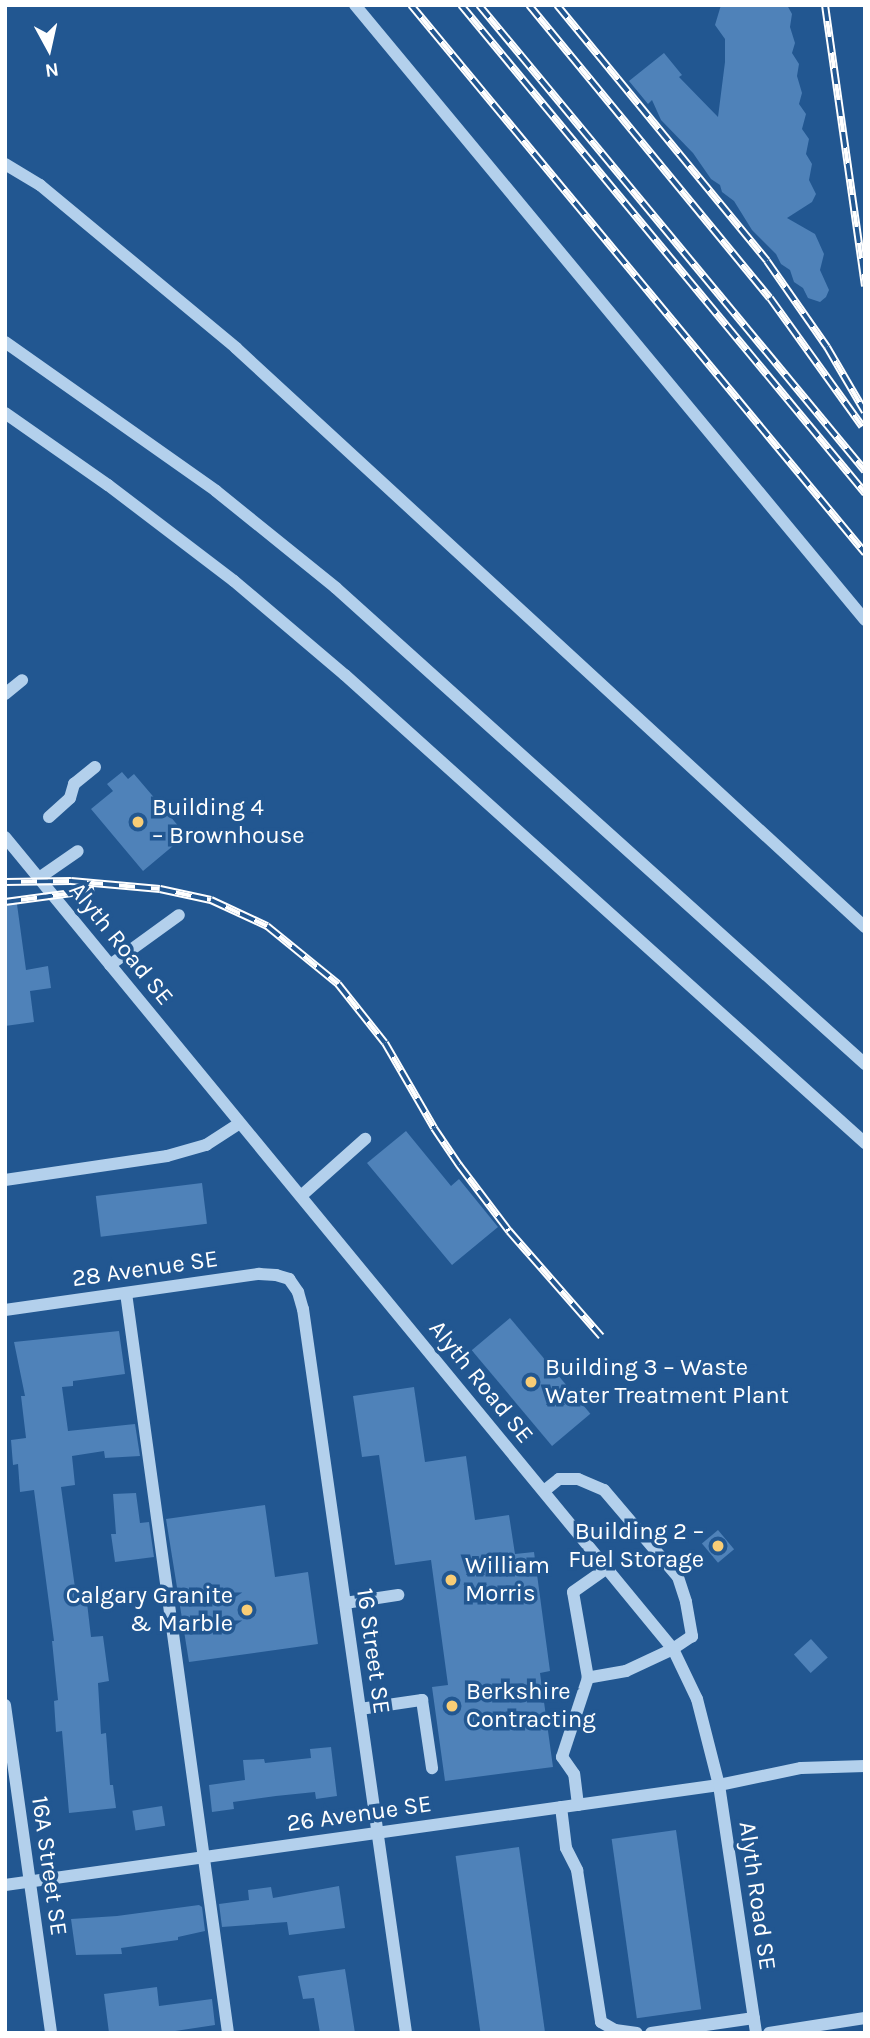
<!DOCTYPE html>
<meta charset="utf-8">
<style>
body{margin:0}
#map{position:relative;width:870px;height:2038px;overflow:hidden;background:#225791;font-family:Karla,sans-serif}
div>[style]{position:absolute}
.building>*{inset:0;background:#4f82b9;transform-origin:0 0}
.minor>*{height:12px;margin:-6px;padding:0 6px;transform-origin:6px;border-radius:6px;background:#b3d0ec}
.rail>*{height:8px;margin-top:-4px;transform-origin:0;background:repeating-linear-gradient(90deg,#225791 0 16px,#fff 0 32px);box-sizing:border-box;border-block:2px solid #fff}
.dots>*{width:19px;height:19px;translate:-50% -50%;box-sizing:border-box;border:4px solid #225791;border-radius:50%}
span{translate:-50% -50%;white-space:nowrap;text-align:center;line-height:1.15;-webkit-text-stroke:7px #225791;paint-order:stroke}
.poi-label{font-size:24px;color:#fff}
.left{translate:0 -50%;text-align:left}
.right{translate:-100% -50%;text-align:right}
.street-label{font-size:24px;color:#fff}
.frame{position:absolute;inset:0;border:7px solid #fff;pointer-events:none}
.north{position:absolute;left:14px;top:14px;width:70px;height:70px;-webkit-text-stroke:5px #225791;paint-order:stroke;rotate:172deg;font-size:19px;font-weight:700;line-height:28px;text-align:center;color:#fff}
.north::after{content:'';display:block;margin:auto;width:24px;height:32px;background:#fff;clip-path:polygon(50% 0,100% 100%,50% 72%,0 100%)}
</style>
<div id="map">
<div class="building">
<div style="clip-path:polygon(721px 5px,787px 5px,792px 14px,790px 27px,795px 43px,792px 53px,799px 64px,797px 76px,802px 93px,799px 104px,806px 114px,802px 129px,809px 139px,806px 154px,812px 164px,809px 180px,816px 194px,812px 202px,787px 218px,815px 234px,824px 254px,820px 270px,829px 290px,826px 297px,820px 302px,808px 298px,803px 288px,794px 282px,790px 270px,781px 264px,776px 254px,752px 230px,734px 201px,722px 192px,720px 185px,711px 179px,693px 153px,661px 120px,652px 100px,648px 104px,629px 81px,664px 53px,682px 75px,679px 77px,718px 117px,725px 62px,725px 39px,715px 25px)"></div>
<div style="clip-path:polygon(122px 772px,128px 779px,134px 774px,186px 835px,143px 871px,91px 809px,113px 791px,107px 784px)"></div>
<div style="clip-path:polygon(16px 897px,26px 970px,48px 966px,51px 988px,30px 991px,34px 1022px,5px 1026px,5px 898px)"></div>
<div style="clip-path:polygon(406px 1131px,451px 1186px,459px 1179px,498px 1227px,452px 1265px,367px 1163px)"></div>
<div style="left:202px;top:1183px;width:41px;height:107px;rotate:83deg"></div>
<div style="left:510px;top:1318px;width:125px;height:50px;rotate:50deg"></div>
<div style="clip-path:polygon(119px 1331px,125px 1374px,73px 1381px,73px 1386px,62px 1387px,68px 1431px,135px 1424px,140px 1456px,105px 1458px,104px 1451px,72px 1456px,75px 1485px,61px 1487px,76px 1595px,86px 1594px,91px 1637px,103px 1636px,109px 1681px,98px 1683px,101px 1734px,106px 1733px,110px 1785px,113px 1785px,116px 1808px,69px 1813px,62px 1731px,56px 1732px,54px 1701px,58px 1700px,52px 1641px,54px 1641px,34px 1490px,20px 1492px,18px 1464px,13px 1465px,11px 1440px,26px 1438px,21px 1396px,25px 1396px,14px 1342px)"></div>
<div style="clip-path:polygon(414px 1387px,425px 1462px,466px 1456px,475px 1520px,509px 1515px,515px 1554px,534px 1552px,550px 1671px,540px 1673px,553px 1767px,445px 1781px,432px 1687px,448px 1685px,431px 1560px,395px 1565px,379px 1455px,362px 1457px,353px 1396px)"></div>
<div style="clip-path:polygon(136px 1493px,140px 1523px,149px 1522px,154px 1557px,115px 1562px,111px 1534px,116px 1534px,113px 1494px)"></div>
<div style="clip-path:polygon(265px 1505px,275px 1577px,308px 1572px,318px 1644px,189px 1662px,166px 1519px)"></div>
<div style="left:718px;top:1530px;width:25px;height:21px;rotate:50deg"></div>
<div style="left:811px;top:1639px;width:25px;height:23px;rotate:48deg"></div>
<div style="clip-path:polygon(331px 1747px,337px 1796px,316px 1799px,315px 1792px,276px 1796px,233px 1802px,234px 1809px,212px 1812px,209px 1785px,245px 1780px,243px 1760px,264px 1759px,265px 1763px,311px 1758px,310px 1749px)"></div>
<div style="left:162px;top:1806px;width:20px;height:30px;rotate:81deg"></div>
<div style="left:676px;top:1830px;width:181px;height:65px;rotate:82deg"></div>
<div style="left:519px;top:1847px;width:188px;height:64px;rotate:82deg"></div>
<div style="clip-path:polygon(339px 1886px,345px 1928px,289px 1935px,287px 1922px,222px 1927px,219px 1904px,249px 1900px,248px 1890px,271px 1887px,273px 1898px)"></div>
<div style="clip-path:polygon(199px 1905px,202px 1907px,205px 1931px,178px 1937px,178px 1940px,121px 1948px,122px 1954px,76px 1955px,71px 1919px,117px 1916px)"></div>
<div style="clip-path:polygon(345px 1969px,355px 2033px,320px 2033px,314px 1998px,303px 1999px,298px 1976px)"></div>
<div style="clip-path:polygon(157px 1987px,159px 2006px,212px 1999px,215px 2025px,162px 2033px,109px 2033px,104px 1994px)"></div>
</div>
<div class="minor">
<div style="left:355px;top:5px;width:799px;rotate:50.33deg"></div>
<div style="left:5px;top:164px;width:41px;rotate:31deg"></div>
<div style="left:40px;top:185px;width:255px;rotate:39.7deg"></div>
<div style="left:236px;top:348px;width:855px;rotate:42.63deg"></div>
<div style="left:5px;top:342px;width:258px;rotate:35.2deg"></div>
<div style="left:216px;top:491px;width:154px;rotate:38.9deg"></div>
<div style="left:336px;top:588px;width:712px;rotate:41.98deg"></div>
<div style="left:5px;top:413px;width:126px;rotate:35deg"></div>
<div style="left:108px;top:485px;width:158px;rotate:37.3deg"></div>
<div style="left:234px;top:581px;width:145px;rotate:40.3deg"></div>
<div style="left:345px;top:675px;width:700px;rotate:41.99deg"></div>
<div style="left:5px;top:694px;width:22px;rotate:-39deg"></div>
<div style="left:49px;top:817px;width:28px;rotate:-42deg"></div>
<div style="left:70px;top:798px;width:15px;rotate:-74deg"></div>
<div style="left:74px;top:784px;width:27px;rotate:-39deg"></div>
<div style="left:5px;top:837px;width:1051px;rotate:50.56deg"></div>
<div style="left:673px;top:1649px;width:55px;rotate:64.4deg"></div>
<div style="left:697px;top:1699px;width:89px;rotate:75.7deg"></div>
<div style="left:719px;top:1785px;width:251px;rotate:81.5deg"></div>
<div style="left:39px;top:878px;width:47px;rotate:-34.7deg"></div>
<div style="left:110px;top:965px;width:85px;rotate:-35.9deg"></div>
<div style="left:5px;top:1180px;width:164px;rotate:-8.4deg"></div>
<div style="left:167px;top:1156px;width:41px;rotate:-15.8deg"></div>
<div style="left:206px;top:1145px;width:40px;rotate:-32.9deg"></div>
<div style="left:301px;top:1196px;width:86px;rotate:-41.7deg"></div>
<div style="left:126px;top:1293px;width:747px;rotate:82.15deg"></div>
<div style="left:5px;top:1310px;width:257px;rotate:-8.1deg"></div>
<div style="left:259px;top:1274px;width:17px;rotate:3deg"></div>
<div style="left:276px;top:1275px;width:14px;rotate:17deg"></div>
<div style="left:289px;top:1279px;width:16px;rotate:55deg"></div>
<div style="left:298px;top:1292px;width:18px;rotate:74deg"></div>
<div style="left:303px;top:1309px;width:731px;rotate:81.9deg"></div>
<div style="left:544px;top:1491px;width:19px;rotate:-39deg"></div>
<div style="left:559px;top:1479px;width:19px"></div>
<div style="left:578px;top:1479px;width:28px;rotate:23deg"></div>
<div style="left:604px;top:1490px;width:114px;rotate:49.6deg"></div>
<div style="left:678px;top:1577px;width:26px;rotate:72deg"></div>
<div style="left:686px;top:1602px;width:35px;rotate:80deg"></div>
<div style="left:692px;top:1636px;width:23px;rotate:146deg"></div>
<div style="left:673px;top:1649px;width:52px;rotate:154.9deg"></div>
<div style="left:626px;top:1671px;width:39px;rotate:170deg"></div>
<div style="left:588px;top:1678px;width:87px;rotate:-99.9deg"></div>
<div style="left:573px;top:1592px;width:42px;rotate:-35.2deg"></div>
<div style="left:345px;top:1603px;width:54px;rotate:-8.6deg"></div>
<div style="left:5px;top:1705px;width:331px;rotate:82deg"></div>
<div style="left:360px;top:1709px;width:63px;rotate:-8.3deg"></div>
<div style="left:422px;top:1700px;width:69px;rotate:81.6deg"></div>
<div style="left:578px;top:1805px;width:31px;rotate:-97deg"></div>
<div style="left:574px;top:1774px;width:21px;rotate:-125deg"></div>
<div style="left:562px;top:1757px;width:83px;rotate:-71.8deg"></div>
<div style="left:561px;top:1807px;width:41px;rotate:83deg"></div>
<div style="left:566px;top:1848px;width:25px;rotate:63deg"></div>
<div style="left:577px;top:1870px;width:154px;rotate:81deg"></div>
<div style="left:601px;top:2022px;width:16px;rotate:30deg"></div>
<div style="left:615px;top:2030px;width:22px;rotate:8deg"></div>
<div style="left:5px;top:1885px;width:721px;rotate:-7.97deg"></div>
<div style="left:719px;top:1785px;width:84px;rotate:-11.7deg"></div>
<div style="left:801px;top:1768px;width:64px;rotate:-1.8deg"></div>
<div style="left:651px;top:2033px;width:104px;rotate:-8.3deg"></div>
<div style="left:769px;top:2033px;width:97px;rotate:-8.9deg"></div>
</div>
<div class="rail">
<div style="left:411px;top:5px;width:712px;rotate:50.36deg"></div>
<div style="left:461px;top:5px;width:634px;rotate:50.38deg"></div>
<div style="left:479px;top:5px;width:605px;rotate:50.36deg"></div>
<div style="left:529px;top:5px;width:379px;rotate:50.6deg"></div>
<div style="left:770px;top:298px;width:158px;rotate:54.3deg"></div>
<div style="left:557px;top:5px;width:331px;rotate:50.6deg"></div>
<div style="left:767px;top:261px;width:105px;rotate:55.1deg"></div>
<div style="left:827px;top:347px;width:75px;rotate:59.7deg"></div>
<div style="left:825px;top:5px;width:284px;rotate:81.9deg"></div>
<div style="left:5px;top:882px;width:66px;rotate:-0.9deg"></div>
<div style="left:71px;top:881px;width:89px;rotate:5.1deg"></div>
<div style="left:160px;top:889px;width:52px;rotate:12.2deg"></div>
<div style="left:211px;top:900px;width:62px;rotate:24.9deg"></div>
<div style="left:267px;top:926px;width:92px;rotate:39.2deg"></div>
<div style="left:338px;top:984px;width:75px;rotate:51.5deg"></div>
<div style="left:385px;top:1043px;width:98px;rotate:60deg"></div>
<div style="left:434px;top:1128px;width:45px;rotate:56deg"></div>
<div style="left:459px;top:1165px;width:83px;rotate:52.9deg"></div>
<div style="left:509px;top:1231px;width:140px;rotate:48.8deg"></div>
<div style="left:5px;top:902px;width:90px;rotate:-7.7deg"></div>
</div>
<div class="dots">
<div style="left:138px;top:822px;background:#f8cd76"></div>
<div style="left:531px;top:1382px;background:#f8cd76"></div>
<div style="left:718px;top:1546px;background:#f8cd76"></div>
<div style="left:451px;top:1580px;background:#f8cd76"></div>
<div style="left:247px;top:1610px;background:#f8cd76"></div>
<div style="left:452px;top:1706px;background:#f8cd76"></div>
</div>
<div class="poi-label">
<span class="left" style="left:152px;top:822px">Building 4<br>– Brownhouse</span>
<span class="left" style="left:545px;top:1382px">Building 3 – Waste<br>Water Treatment Plant</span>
<span class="right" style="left:704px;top:1546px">Building 2 –<br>Fuel Storage</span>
<span class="left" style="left:465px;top:1580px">William<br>Morris</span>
<span class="right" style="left:233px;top:1610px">Calgary Granite<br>&amp; Marble</span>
<span class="left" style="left:466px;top:1706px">Berkshire<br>Contracting</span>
</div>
<div class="street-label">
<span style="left:121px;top:944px;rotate:51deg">Alyth Road SE</span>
<span style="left:145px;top:1269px;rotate:-8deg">28 Avenue SE</span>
<span style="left:481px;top:1382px;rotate:51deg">Alyth Road SE</span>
<span style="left:373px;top:1651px;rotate:82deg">16 Street SE</span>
<span style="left:359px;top:1814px;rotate:-8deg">26 Avenue SE</span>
<span style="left:49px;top:1866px;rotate:82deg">16A Street SE</span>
<span style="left:757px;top:1896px;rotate:82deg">Alyth Road SE</span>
</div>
<div class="frame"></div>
<div class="north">N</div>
</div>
